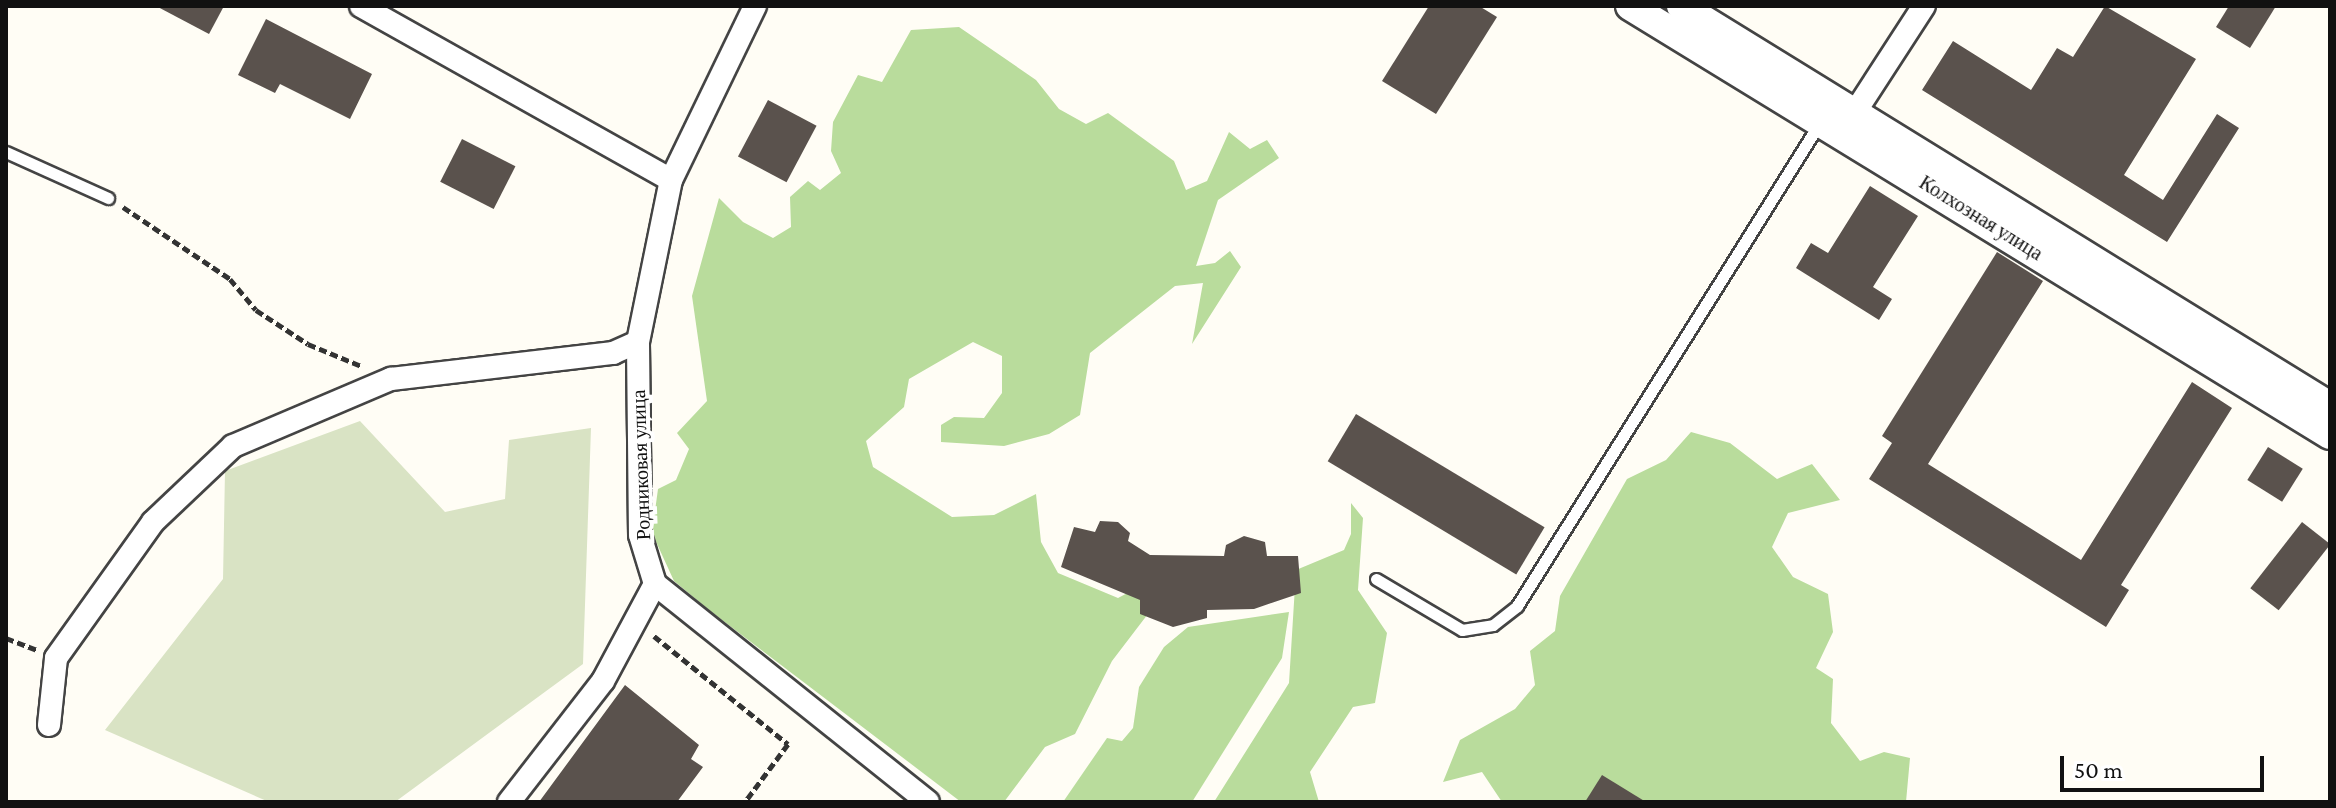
<!DOCTYPE html>
<meta charset="utf-8">
<style>
body{margin:0}
#map{position:relative;width:2336px;height:808px;overflow:hidden;background:#fffdf5;font-family:"Crimson Pro",serif}
div>[style]{position:absolute}
.forest>*{inset:0;background:#b9dc9c}
.cemetery>*{inset:0;background:#d9e3c4}
.building>*{inset:0;background:#5a524d;transform-origin:0 0}
.path>*{height:5px;margin-top:-2.5px;transform-origin:0;background:repeating-linear-gradient(90deg,#333 0 8px,transparent 0 12px)}
.roads{filter:drop-shadow(2px 0 #444) drop-shadow(-2px 0 #444) drop-shadow(0 2px #444) drop-shadow(0 -2px #444)}
.service>*{height:11px;margin:-5.5px;padding:0 5.5px;transform-origin:5.5px;border-radius:5.5px;background:#fff}
.minor>*{height:22px;margin:-11px;padding:0 11px;transform-origin:11px;border-radius:11px;background:#fff}
.tertiary>*{height:28px;margin:-14px;padding:0 14px;transform-origin:14px;border-radius:14px;background:#fff}
span{translate:-50% -50%;white-space:nowrap;text-align:center;line-height:1.15;-webkit-text-stroke:8px #fff;paint-order:stroke}
.street-label{font-size:20px;color:#111}
.frame{position:absolute;inset:0;border:8px solid #111;pointer-events:none}
.scale{position:absolute;left:2060px;top:756px;width:204px;height:36px;box-sizing:border-box;border:4px solid #111;border-top:0;padding-left:10px;font-size:24px;line-height:28px;white-space:nowrap;color:#111;-webkit-text-stroke:6px #fff;paint-order:stroke}
</style>
<div id="map">
<div class="forest">
<div style="clip-path:polygon(959px 27px,1036px 80px,1059px 109px,1086px 124px,1108px 113px,1174px 161px,1186px 190px,1207px 181px,1229px 132px,1250px 149px,1267px 140px,1279px 158px,1218px 200px,1196px 266px,1215px 263px,1230px 251px,1241px 267px,1192px 344px,1203px 283px,1175px 286px,1090px 353px,1080px 415px,1049px 434px,1004px 446px,941px 442px,941px 425px,954px 417px,984px 418px,1002px 393px,1002px 356px,973px 342px,909px 379px,904px 407px,866px 441px,873px 467px,952px 517px,994px 515px,1036px 494px,1041px 542px,1058px 573px,1118px 598px,1135px 589px,1154px 606px,1112px 661px,1075px 734px,1045px 747px,1004px 802px,961px 802px,709px 610px,674px 581px,652px 533px,658px 489px,676px 480px,689px 449px,677px 433px,707px 401px,692px 296px,719px 198px,743px 222px,773px 238px,791px 227px,790px 197px,808px 181px,820px 190px,841px 173px,831px 151px,833px 122px,858px 75px,882px 82px,911px 30px)"></div>
<div style="clip-path:polygon(1691px 432px,1730px 443px,1777px 479px,1812px 464px,1840px 500px,1788px 513px,1772px 547px,1793px 577px,1828px 594px,1833px 632px,1816px 668px,1833px 679px,1831px 723px,1860px 761px,1884px 752px,1910px 758px,1906px 802px,1502px 802px,1482px 772px,1443px 782px,1460px 740px,1515px 709px,1535px 685px,1530px 651px,1555px 631px,1560px 596px,1627px 479px,1666px 460px)"></div>
<div style="clip-path:polygon(1351px 503px,1363px 518px,1358px 590px,1387px 633px,1375px 703px,1353px 707px,1310px 772px,1319px 802px,1214px 802px,1289px 683px,1296px 570px,1344px 550px,1351px 534px)"></div>
<div style="clip-path:polygon(1289px 612px,1282px 658px,1192px 802px,1063px 802px,1107px 738px,1122px 741px,1133px 728px,1139px 687px,1164px 647px,1188px 627px)"></div>
</div>
<div class="cemetery">
<div style="clip-path:polygon(360px 421px,445px 512px,505px 499px,509px 440px,591px 428px,583px 664px,395px 802px,269px 802px,105px 730px,223px 579px,225px 471px)"></div>
</div>
<div class="building">
<div style="clip-path:polygon(156px 6px,224px 6px,209px 34px)"></div>
<div style="clip-path:polygon(1429px 6px,1479px 6px,1497px 17px,1436px 114px,1382px 81px)"></div>
<div style="clip-path:polygon(2105px 6px,2196px 59px,2124px 175px,2163px 200px,2217px 114px,2239px 128px,2167px 242px,1922px 90px,1953px 41px,2031px 90px,2057px 48px,2073px 57px)"></div>
<div style="clip-path:polygon(2229px 6px,2276px 6px,2250px 48px,2216px 27px)"></div>
<div style="clip-path:polygon(266px 19px,372px 74px,350px 119px,280px 84px,275px 93px,238px 75px)"></div>
<div style="left:768px;top:100px;width:55px;height:64px;rotate:28deg"></div>
<div style="left:462px;top:139px;width:60px;height:48px;rotate:27deg"></div>
<div style="clip-path:polygon(1870px 186px,1918px 216px,1873px 287px,1892px 299px,1879px 320px,1796px 268px,1811px 243px,1828px 253px)"></div>
<div style="clip-path:polygon(1997px 252px,2043px 281px,1928px 464px,2081px 560px,2192px 382px,2232px 408px,2121px 585px,2129px 590px,2106px 627px,1869px 479px,1892px 443px,1882px 436px)"></div>
<div style="left:1356px;top:414px;width:220px;height:55px;rotate:31deg"></div>
<div style="left:2268px;top:447px;width:41px;height:39px;rotate:32deg"></div>
<div style="clip-path:polygon(1100px 521px,1118px 522px,1130px 533px,1128px 541px,1150px 555px,1224px 556px,1226px 545px,1244px 536px,1265px 542px,1267px 556px,1298px 556px,1301px 593px,1254px 609px,1207px 610px,1207px 618px,1173px 627px,1140px 614px,1140px 600px,1061px 567px,1074px 527px,1095px 532px)"></div>
<div style="left:2302px;top:522px;width:36px;height:84px;rotate:38deg"></div>
<div style="clip-path:polygon(625px 685px,699px 745px,691px 759px,703px 767px,677px 802px,539px 802px)"></div>
<div style="clip-path:polygon(1602px 775px,1646px 802px,1585px 802px)"></div>
</div>
<div class="path">
<div style="left:123px;top:207px;width:129px;rotate:33.9deg"></div>
<div style="left:230px;top:279px;width:40px;rotate:50deg"></div>
<div style="left:256px;top:310px;width:62px;rotate:33.2deg"></div>
<div style="left:308px;top:344px;width:57px;rotate:22.5deg"></div>
<div style="left:654px;top:636px;width:172px;rotate:38.9deg"></div>
<div style="left:788px;top:744px;width:72px;rotate:126.6deg"></div>
<div style="left:6px;top:638px;width:33px;rotate:21deg"></div>
</div>
<div class="roads">
<div class="service">
<div style="left:6px;top:152px;width:112px;rotate:24.3deg"></div>
<div style="left:1376px;top:579px;width:100px;rotate:30.7deg"></div>
<div style="left:1462px;top:630px;width:31px;rotate:-9deg"></div>
<div style="left:1493px;top:625px;width:31px;rotate:-38deg"></div>
<div style="left:1517px;top:606px;width:569px;rotate:-57.93deg"></div>
</div>
<div class="minor">
<div style="left:361px;top:6px;width:355px;rotate:29.3deg"></div>
<div style="left:1846px;top:126px;width:143px;rotate:-57deg"></div>
<div style="left:655px;top:584px;width:349px;rotate:38.6deg"></div>
<div style="left:49px;top:725px;width:67px;rotate:-84deg"></div>
<div style="left:56px;top:658px;width:167px;rotate:-54.5deg"></div>
<div style="left:153px;top:522px;width:110px;rotate:-43.5deg"></div>
<div style="left:233px;top:446px;width:172px;rotate:-23deg"></div>
<div style="left:391px;top:379px;width:224px;rotate:-6.7deg"></div>
<div style="left:613px;top:353px;width:27px;rotate:-24deg"></div>
<div style="left:509px;top:802px;width:153px;rotate:-52.2deg"></div>
<div style="left:603px;top:681px;width:110px;rotate:-61.8deg"></div>
<div style="left:655px;top:584px;width:51px;rotate:-107deg"></div>
<div style="left:640px;top:535px;width:193px;rotate:-90.6deg"></div>
<div style="left:638px;top:342px;width:165px;rotate:-78.5deg"></div>
<div style="left:671px;top:180px;width:193px;rotate:-64.2deg"></div>
</div>
<div class="tertiary">
<div style="left:1630px;top:6px;width:821px;rotate:31.5deg"></div>
<div style="left:1681px;top:6px;width:762px;rotate:31.65deg"></div>
</div>
</div>
<div class="street-label">
<span style="left:1981px;top:218px;rotate:32deg">Колхозная улица</span>
<span style="left:641px;top:465px;rotate:-92deg">Родниковая улица</span>
</div>
<div class="frame"></div>
<div class="scale">50 m</div>
</div>
